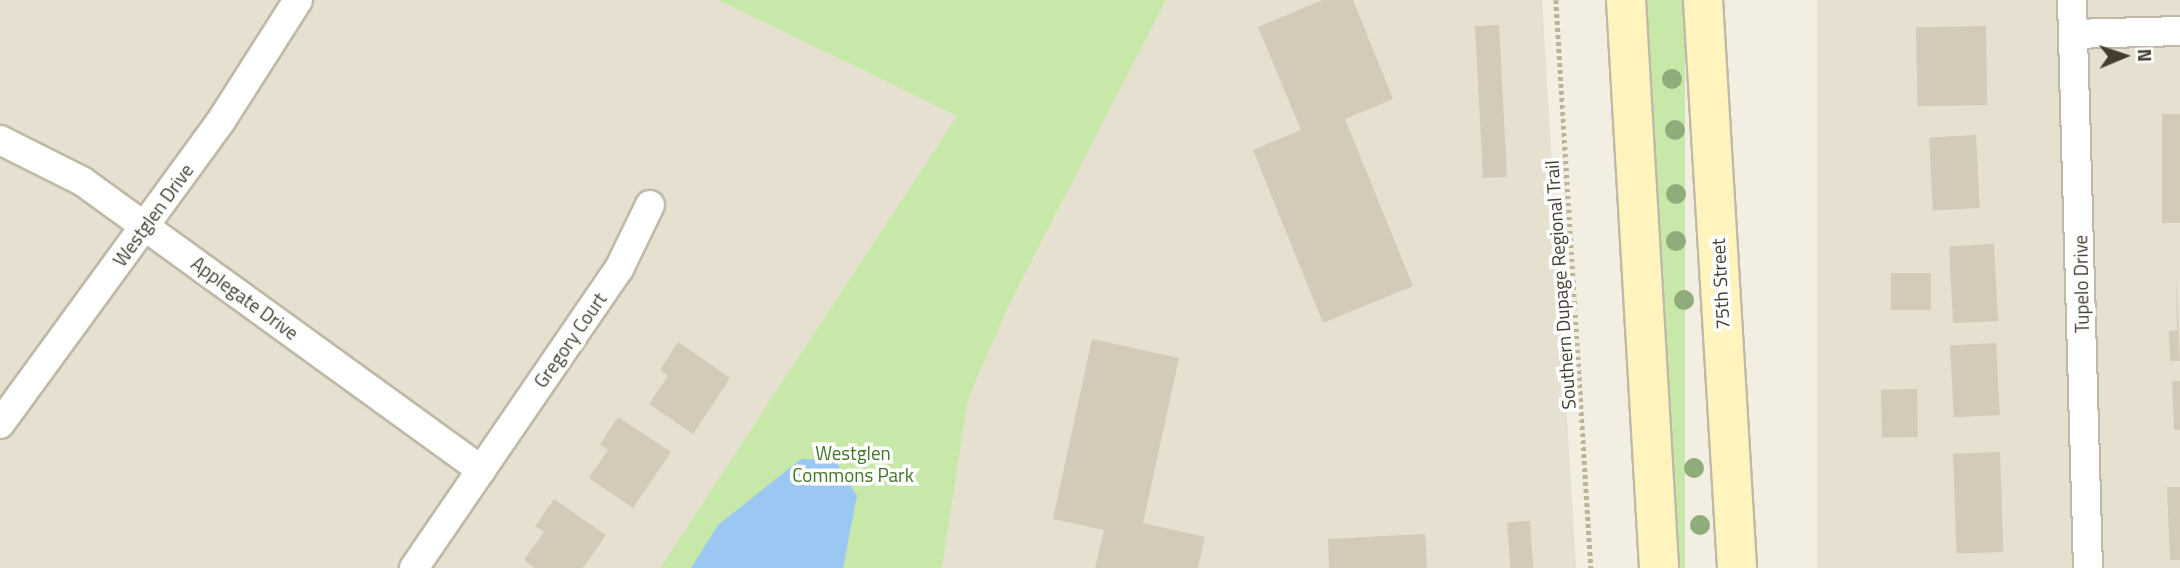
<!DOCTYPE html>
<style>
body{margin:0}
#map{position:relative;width:2180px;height:568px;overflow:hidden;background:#f2eee2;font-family:"Titillium Web",sans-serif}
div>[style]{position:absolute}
.residential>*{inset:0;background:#e6e0d0;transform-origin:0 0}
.green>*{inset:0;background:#c7e8a8;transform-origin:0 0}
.water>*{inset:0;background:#9ac8f2}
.building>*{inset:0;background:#d3cab7;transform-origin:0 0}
.path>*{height:4.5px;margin-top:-2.25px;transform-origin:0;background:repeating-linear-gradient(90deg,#bfb395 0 3.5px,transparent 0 7px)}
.roads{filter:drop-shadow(2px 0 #c0b9a7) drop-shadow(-2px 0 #c0b9a7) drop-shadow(0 2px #c0b9a7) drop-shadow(0 -2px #c0b9a7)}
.minor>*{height:28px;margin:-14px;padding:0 14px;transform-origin:14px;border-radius:14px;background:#fff}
.secondary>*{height:38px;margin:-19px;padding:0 19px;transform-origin:19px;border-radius:19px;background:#fff4be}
.trees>*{width:20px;height:20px;margin:-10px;border-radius:50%;background:#8fac7a}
span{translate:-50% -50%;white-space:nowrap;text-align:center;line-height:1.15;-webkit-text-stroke:7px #fff;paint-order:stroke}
.street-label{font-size:19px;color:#433e32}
.park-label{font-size:19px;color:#3e7625}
.north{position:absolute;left:2089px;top:21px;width:70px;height:70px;-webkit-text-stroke:5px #fff;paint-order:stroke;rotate:88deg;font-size:19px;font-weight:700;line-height:28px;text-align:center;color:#433e32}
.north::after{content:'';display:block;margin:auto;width:24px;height:32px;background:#433e32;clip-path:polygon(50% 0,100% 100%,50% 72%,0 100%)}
</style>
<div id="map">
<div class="residential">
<div style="clip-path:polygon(0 0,718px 0,957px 116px,660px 568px,0 568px)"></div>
<div style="clip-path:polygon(1166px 0,1542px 0,1576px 568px,942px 568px,968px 399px,1010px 303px)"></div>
<div style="left:1817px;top:0;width:363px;height:569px"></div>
</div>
<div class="green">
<div style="clip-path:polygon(718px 0,1166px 0,1010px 303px,968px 399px,942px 568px,660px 568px,957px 116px)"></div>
<div style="left:1647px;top:0;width:38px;height:569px"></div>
</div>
<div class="water">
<div style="clip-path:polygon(801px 459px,835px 460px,857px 496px,843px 568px,691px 568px,718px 525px)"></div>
</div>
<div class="building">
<div style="clip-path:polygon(1323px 0,1353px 0,1393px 99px,1345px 119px,1413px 286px,1323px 323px,1253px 150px,1301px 130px,1258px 27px)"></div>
<div style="left:1499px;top:25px;width:152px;height:24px;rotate:87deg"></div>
<div style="left:1986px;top:26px;width:79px;height:70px;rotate:89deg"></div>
<div style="left:2162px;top:114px;width:18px;height:109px"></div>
<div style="left:1976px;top:135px;width:73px;height:47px;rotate:87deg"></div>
<div style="left:1994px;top:244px;width:77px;height:45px;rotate:87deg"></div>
<div style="left:1891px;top:273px;width:40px;height:37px"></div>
<div style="clip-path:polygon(2176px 276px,2180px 361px,2170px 361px,2169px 331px,2177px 330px)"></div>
<div style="clip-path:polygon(1092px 339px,1179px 358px,1143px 523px,1205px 537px,1198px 568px,1095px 568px,1104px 530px,1053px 519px)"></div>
<div style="clip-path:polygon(678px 342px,730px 378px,693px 434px,649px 404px,668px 376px,660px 370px)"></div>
<div style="left:1996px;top:343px;width:72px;height:46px;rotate:87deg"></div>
<div style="clip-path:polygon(2172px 381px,2180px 381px,2180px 430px,2174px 430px)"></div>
<div style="left:1917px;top:389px;width:48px;height:36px;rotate:89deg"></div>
<div style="clip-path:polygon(618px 417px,671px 452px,633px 508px,589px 478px,608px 450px,600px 444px)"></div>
<div style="left:2000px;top:452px;width:100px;height:47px;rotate:88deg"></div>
<div style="clip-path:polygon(2167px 487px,2180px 487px,2180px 560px,2170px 560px)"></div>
<div style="clip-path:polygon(554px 499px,606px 535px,583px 568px,535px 568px,524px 560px,544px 532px,535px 526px)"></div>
<div style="left:1530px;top:521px;width:47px;height:23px;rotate:86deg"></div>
<div style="clip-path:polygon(1425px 534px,1427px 568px,1329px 568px,1328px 539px)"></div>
</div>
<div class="path">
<div style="left:1556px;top:0;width:569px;rotate:86.47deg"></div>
</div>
<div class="roads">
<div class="minor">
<div style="left:2072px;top:0;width:568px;rotate:88.39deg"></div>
<div style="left:2073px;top:34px;width:107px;rotate:-1.6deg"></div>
<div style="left:0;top:140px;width:92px;rotate:26.6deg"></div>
<div style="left:82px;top:181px;width:493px;rotate:35.9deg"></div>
<div style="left:0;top:424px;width:375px;rotate:-53.9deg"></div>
<div style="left:221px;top:121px;width:143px;rotate:-57.5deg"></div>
<div style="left:414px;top:568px;width:363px;rotate:-55.6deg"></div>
<div style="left:619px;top:269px;width:71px;rotate:-64.2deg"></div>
</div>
<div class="secondary">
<div style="left:1626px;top:0;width:569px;rotate:86.67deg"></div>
<div style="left:1703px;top:0;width:569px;rotate:86.57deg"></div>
</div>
</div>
<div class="trees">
<div style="left:1672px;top:79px"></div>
<div style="left:1675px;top:130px"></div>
<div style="left:1676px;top:194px"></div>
<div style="left:1676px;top:241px"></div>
<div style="left:1684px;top:300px"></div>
<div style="left:1694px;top:468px"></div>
<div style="left:1700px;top:525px"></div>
</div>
<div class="street-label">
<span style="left:153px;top:215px;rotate:-54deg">Westglen Drive</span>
<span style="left:1720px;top:284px;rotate:-93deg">75th Street</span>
<span style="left:2081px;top:284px;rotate:-91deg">Tupelo Drive</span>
<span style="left:1560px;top:285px;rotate:-94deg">Southern Dupage Regional Trail</span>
<span style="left:245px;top:298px;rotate:36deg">Applegate Drive</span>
<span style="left:570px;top:340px;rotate:-55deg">Gregory Court</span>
</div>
<div class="park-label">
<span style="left:853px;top:464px">Westglen<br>Commons Park</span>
</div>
<div class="north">N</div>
</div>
